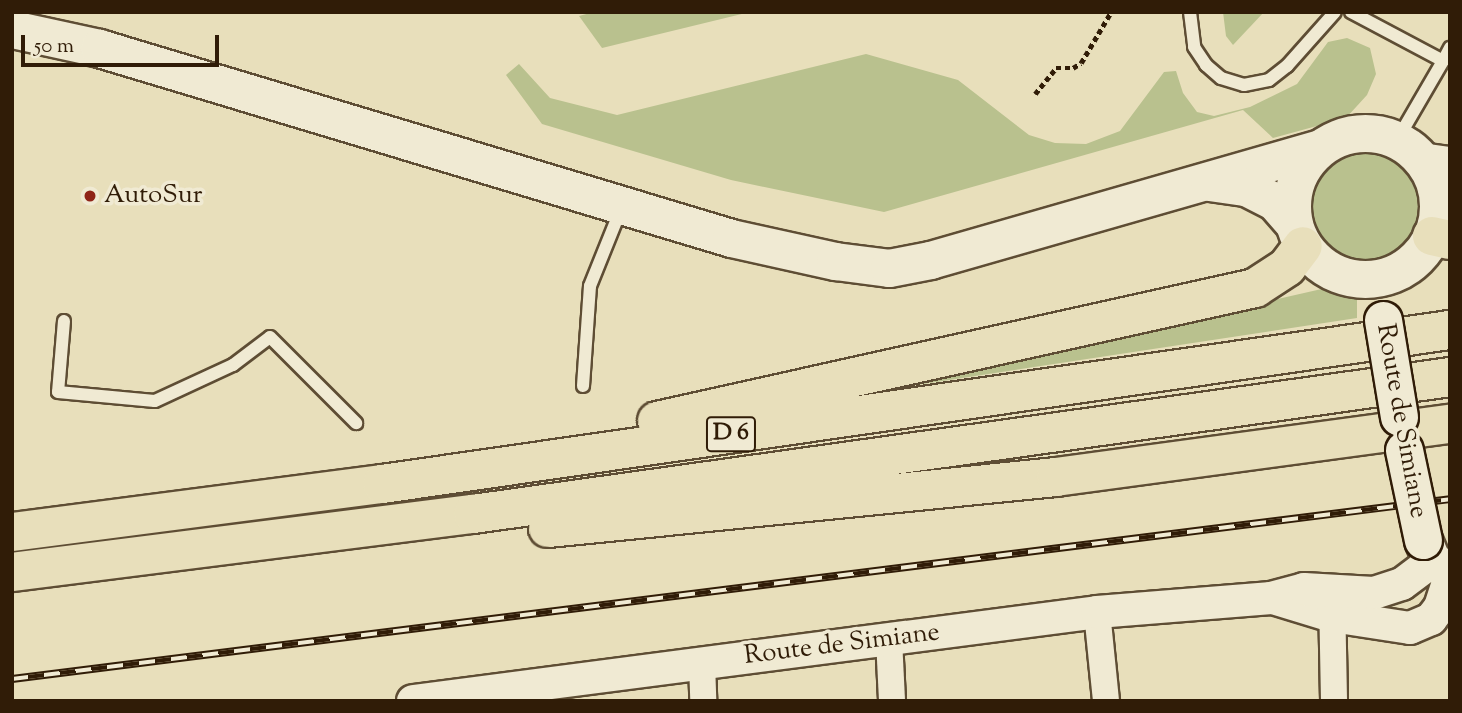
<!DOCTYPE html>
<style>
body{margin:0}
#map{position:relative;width:1462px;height:713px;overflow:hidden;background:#e8dfbb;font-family:"Sorts Mill Goudy",serif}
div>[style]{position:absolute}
.green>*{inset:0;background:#b9c18e}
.round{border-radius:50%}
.path>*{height:4.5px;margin-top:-2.25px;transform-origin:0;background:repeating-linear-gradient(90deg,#301c07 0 5px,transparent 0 8.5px)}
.roads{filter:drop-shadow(2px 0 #5e4d34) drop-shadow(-2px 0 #5e4d34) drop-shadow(0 2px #5e4d34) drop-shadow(0 -2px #5e4d34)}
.service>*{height:12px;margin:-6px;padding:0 6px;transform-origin:6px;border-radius:6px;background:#f0ead3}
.minor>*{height:26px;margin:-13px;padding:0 13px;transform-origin:13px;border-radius:13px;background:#f0ead3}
.tertiary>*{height:32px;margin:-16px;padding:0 16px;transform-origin:16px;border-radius:16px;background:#f0ead3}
.secondary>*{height:37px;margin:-18.5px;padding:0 18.5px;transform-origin:18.5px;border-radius:18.5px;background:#f0ead3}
.secondary>.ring{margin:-18.5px;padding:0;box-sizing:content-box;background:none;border:37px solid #f0ead3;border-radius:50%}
.trunk>*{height:38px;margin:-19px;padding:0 19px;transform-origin:19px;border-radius:19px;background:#e8dfbb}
.rail>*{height:8px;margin-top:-4px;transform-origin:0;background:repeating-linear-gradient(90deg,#f0ead3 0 16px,#301c07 0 32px);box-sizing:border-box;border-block:2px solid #301c07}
.bridges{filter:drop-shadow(2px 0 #301c07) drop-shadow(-2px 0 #301c07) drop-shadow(0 2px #301c07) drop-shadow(0 -2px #301c07)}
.secondary-bridge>*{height:37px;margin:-18.5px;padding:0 18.5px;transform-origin:18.5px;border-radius:18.5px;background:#f0ead3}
.dots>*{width:19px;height:19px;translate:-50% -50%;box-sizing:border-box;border:4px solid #f0ead3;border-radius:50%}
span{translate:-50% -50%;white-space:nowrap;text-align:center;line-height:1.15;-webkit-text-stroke:7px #f0ead3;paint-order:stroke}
.shield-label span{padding:2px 5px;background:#f0ead3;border:2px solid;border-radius:5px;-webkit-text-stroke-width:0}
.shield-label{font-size:24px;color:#301c07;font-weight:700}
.poi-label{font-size:26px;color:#301c07}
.left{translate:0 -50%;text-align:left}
.street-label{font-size:26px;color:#301c07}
.frame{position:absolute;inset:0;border:14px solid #301c07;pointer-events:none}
.scale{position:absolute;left:21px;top:35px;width:198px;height:32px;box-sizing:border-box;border:4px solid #301c07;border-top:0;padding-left:9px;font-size:21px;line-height:24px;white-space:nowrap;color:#301c07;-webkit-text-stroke:5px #f0ead3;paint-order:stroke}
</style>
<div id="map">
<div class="green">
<div style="clip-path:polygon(594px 12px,750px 12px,602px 48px,579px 16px)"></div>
<div style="clip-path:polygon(1223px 12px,1264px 12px,1233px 45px,1226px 36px)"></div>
<div style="clip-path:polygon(1347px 38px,1370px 48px,1376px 74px,1367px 95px,1346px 118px,1273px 138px,1243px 110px,884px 212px,731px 180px,542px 124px,506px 75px,519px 64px,550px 98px,617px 115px,866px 54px,958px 80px,1029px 135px,1055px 143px,1086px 144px,1120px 131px,1164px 72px,1176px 71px,1183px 93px,1197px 112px,1214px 116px,1250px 107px,1297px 84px,1328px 42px)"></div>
<div class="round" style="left:1309px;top:147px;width:116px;height:116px"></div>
<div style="clip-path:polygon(1326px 288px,1357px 299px,1357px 318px,877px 391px)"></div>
</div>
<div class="path">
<div style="left:1035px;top:94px;width:33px;rotate:-51deg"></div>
<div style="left:1056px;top:68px;width:17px"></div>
<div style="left:1073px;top:68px;width:9px;rotate:-32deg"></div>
<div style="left:1081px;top:63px;width:59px;rotate:-59.5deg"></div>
</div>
<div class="roads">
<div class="service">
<div style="left:1190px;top:12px;width:35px;rotate:83deg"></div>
<div style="left:1194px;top:47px;width:22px;rotate:56deg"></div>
<div style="left:1206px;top:65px;width:20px;rotate:41deg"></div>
<div style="left:1221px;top:78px;width:24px;rotate:17deg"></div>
<div style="left:1244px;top:85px;width:25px;rotate:-11deg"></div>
<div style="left:1269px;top:80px;width:23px;rotate:-38deg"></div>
<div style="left:1287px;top:66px;width:72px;rotate:-48.4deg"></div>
<div style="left:1351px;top:12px;width:104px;rotate:28deg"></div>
<div style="left:1443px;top:61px;width:91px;rotate:120.2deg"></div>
<div style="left:1443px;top:61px;width:15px;rotate:-62deg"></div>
<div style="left:64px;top:321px;width:71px;rotate:94.8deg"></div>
<div style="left:58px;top:392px;width:97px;rotate:5.3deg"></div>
<div style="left:155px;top:401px;width:86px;rotate:-24.8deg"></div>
<div style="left:233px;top:365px;width:46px;rotate:-37.1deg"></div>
<div style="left:270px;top:337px;width:122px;rotate:45deg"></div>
<div style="left:583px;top:386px;width:100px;rotate:-86deg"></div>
<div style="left:590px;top:286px;width:83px;rotate:-68.1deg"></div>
</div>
<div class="minor">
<div style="left:1332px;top:596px;width:105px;rotate:88.9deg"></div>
<div style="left:1097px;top:612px;width:89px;rotate:84.2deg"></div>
<div style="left:889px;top:639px;width:62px;rotate:87.2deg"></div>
<div style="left:702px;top:663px;width:38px;rotate:88deg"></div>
</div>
<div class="tertiary">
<div style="left:1421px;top:159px;width:29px;rotate:8deg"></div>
<div style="left:1437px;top:220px;width:16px;rotate:-35deg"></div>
<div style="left:1276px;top:599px;width:59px;rotate:16.9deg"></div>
<div style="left:1332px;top:616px;width:79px;rotate:8.7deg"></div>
<div style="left:1410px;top:628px;width:23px;rotate:-23deg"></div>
<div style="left:1431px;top:619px;width:15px;rotate:-53deg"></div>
<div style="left:1440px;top:607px;width:32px;rotate:-72deg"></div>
<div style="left:413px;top:701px;width:690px;rotate:-7.41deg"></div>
<div style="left:1097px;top:612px;width:175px;rotate:-4.6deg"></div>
<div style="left:1271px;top:598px;width:34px;rotate:-15deg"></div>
<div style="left:1304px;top:589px;width:70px;rotate:3.3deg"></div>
<div style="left:1374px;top:593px;width:29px;rotate:-18deg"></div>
<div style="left:1402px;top:584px;width:38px;rotate:-37deg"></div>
</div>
<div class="secondary">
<div style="left:12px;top:29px;width:89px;rotate:12.3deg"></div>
<div style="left:99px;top:48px;width:660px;rotate:16.73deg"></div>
<div style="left:731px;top:238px;width:107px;rotate:12.5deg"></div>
<div style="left:835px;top:261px;width:54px;rotate:7.4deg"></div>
<div style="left:889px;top:268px;width:42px;rotate:-11deg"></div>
<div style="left:930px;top:260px;width:404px;rotate:-16deg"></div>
<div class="ring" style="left:1292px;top:133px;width:109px;height:109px"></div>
<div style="left:1209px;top:182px;width:37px;rotate:8deg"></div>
<div style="left:1246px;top:187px;width:33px;rotate:27deg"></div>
<div style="left:1275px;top:202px;width:28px;rotate:49deg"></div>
<div style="left:1423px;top:540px;width:23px;rotate:67deg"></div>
<div style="left:1432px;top:561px;width:21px;rotate:29deg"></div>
</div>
<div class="trunk">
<div style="left:1432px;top:236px;width:18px;rotate:13deg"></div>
<div style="left:657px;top:421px;width:613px;rotate:-12.54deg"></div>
<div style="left:1255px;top:288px;width:38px;rotate:-33deg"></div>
<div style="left:1287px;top:267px;width:26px;rotate:-53deg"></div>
<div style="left:548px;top:528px;width:511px;rotate:-5.73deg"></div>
<div style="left:1056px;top:477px;width:398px;rotate:-7.7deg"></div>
<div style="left:12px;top:532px;width:373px;rotate:-7.4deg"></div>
<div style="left:382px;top:484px;width:1079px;rotate:-8.21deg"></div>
<div style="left:12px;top:572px;width:465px;rotate:-7.2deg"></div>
<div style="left:473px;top:514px;width:987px;rotate:-7.98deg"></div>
</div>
</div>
<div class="rail">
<div style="left:12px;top:679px;width:1449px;rotate:-7.13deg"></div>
</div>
<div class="bridges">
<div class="secondary-bridge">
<div style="left:1383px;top:320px;width:98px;rotate:80.6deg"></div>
<div style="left:1404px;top:450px;width:92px;rotate:78.1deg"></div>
</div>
</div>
<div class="dots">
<div style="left:90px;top:196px;background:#8f2418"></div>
</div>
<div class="shield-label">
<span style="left:731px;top:434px">D 6</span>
</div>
<div class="poi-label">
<span class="left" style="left:104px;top:196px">AutoSur</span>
</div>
<div class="street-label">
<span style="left:1401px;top:421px;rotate:80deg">Route de Simiane</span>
<span style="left:842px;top:645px;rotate:-7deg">Route de Simiane</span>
</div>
<div class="frame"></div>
<div class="scale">50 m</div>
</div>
